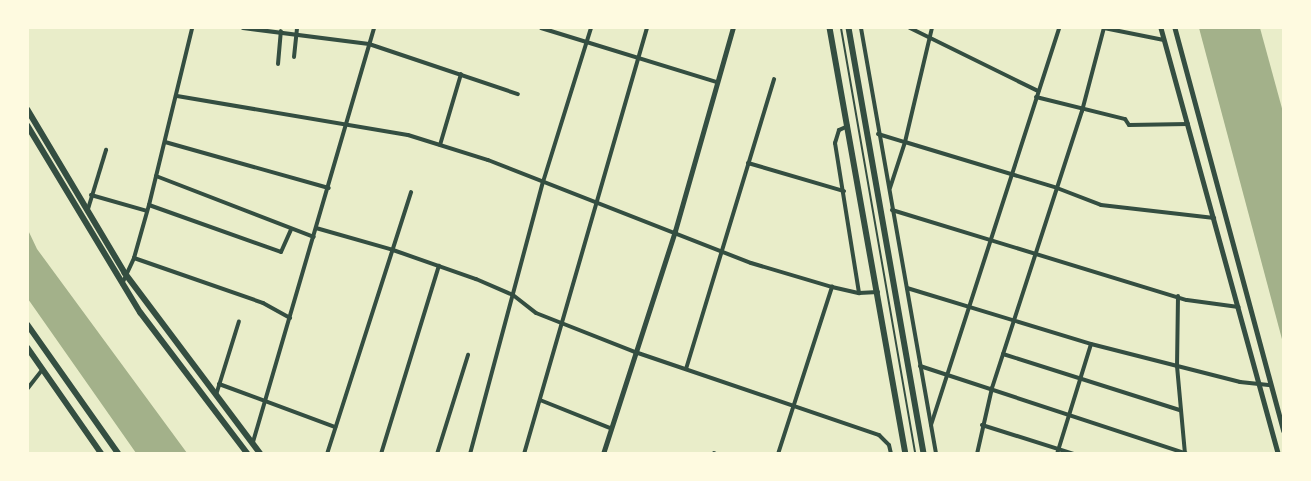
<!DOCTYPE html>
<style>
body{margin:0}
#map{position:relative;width:1311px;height:481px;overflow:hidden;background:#e9edc9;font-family:"Alegreya Sans",sans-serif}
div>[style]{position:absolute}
.water>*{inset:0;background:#a3b18a}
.service>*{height:2px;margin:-1px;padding:0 1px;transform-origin:1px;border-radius:1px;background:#344e41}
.minor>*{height:4px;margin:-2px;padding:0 2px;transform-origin:2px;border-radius:2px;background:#344e41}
.tertiary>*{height:4.5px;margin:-2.25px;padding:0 2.25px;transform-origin:2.25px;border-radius:2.25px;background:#344e41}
.primary>*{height:5.5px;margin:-2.75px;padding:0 2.75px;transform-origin:2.75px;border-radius:2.75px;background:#344e41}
span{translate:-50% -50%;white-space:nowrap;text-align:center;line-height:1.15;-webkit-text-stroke:4px #fefae0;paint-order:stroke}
.frame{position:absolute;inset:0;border:29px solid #fefae0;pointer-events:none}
</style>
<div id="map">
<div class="water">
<div style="clip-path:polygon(1199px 28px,1260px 28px,1283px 112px,1283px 343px)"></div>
<div style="clip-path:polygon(28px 230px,37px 249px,187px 453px,136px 453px,28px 299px)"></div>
</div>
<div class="service">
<div style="left:841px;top:28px;width:432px;rotate:80.1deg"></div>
</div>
<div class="minor">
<div style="left:243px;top:28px;width:127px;rotate:7.2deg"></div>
<div style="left:369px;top:44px;width:157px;rotate:18.6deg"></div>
<div style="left:541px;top:28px;width:184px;rotate:17.1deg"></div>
<div style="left:861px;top:28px;width:433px;rotate:80deg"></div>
<div style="left:910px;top:28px;width:143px;rotate:26.2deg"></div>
<div style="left:1104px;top:28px;width:61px;rotate:11.3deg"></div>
<div style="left:294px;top:57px;width:29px;rotate:-84deg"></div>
<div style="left:278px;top:64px;width:33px;rotate:-85deg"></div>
<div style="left:177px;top:96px;width:234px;rotate:9.6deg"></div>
<div style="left:408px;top:135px;width:84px;rotate:17.4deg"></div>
<div style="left:488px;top:160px;width:282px;rotate:21.4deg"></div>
<div style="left:751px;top:263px;width:84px;rotate:16.5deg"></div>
<div style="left:832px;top:287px;width:28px;rotate:13deg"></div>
<div style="left:859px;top:293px;width:19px;rotate:-3deg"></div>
<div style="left:1036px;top:97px;width:92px;rotate:13.9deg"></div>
<div style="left:1125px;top:119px;width:7px;rotate:56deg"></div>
<div style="left:1129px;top:125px;width:59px;rotate:-1deg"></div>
<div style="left:848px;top:126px;width:10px;rotate:156deg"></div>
<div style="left:839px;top:130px;width:14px;rotate:107deg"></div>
<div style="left:835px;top:143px;width:152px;rotate:80.9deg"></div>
<div style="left:878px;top:134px;width:28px;rotate:17deg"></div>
<div style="left:905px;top:142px;width:117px;rotate:-76.7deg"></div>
<div style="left:165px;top:142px;width:170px;rotate:15.7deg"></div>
<div style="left:440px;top:145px;width:74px;rotate:-73.5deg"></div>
<div style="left:748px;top:163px;width:100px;rotate:16.3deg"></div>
<div style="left:156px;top:176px;width:169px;rotate:21.1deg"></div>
<div style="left:890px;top:188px;width:48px;rotate:-71.9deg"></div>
<div style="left:905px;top:142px;width:159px;rotate:16.8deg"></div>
<div style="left:1057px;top:188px;width:47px;rotate:21.1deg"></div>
<div style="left:1101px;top:205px;width:114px;rotate:6.6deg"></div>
<div style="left:91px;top:195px;width:58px;rotate:15.9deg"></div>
<div style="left:149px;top:205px;width:140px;rotate:19.6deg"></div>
<div style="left:281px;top:252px;width:24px;rotate:-66deg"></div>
<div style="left:88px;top:209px;width:62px;rotate:-73deg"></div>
<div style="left:892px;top:210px;width:308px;rotate:17deg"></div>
<div style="left:1187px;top:300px;width:52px;rotate:7.7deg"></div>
<div style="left:316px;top:228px;width:80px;rotate:15.9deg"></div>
<div style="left:393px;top:250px;width:88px;rotate:19.3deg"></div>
<div style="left:476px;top:279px;width:40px;rotate:23.4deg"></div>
<div style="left:513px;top:295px;width:29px;rotate:38deg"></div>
<div style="left:536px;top:313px;width:106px;rotate:21.5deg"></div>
<div style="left:635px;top:352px;width:258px;rotate:18.8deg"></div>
<div style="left:879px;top:435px;width:14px;rotate:45deg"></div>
<div style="left:889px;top:445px;width:9px;rotate:77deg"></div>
<div style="left:134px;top:258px;width:137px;rotate:19.2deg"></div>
<div style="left:263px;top:303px;width:31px;rotate:29deg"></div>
<div style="left:122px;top:284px;width:29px;rotate:-65deg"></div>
<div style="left:134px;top:258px;width:55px;rotate:-74.2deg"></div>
<div style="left:149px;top:205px;width:182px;rotate:-76.3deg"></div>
<div style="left:907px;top:288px;width:192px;rotate:16.9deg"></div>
<div style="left:1091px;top:344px;width:154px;rotate:14.3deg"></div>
<div style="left:1240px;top:382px;width:31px;rotate:6deg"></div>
<div style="left:1178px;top:296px;width:70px;rotate:90.8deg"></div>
<div style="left:1177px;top:366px;width:88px;rotate:84.8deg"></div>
<div style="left:1003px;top:354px;width:186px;rotate:17.6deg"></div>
<div style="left:920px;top:366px;width:282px;rotate:18.2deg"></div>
<div style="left:686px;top:369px;width:303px;rotate:-73.1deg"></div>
<div style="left:219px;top:384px;width:124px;rotate:20.3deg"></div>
<div style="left:28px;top:388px;width:23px;rotate:-52deg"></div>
<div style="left:216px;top:395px;width:77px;rotate:-72.7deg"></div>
<div style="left:540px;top:400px;width:75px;rotate:21.8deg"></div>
<div style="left:931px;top:425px;width:417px;rotate:-72.1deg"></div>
<div style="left:982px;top:425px;width:96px;rotate:17.5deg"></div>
<div style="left:253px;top:442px;width:431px;rotate:-73.7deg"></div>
<div style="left:714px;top:453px;width:2px;rotate:27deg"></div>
<div style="left:327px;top:454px;width:275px;rotate:-72.2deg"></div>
<div style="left:381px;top:454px;width:197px;rotate:-72.9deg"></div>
<div style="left:437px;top:454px;width:104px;rotate:-72.6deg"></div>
<div style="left:470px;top:454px;width:282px;rotate:-75deg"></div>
<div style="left:543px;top:182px;width:161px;rotate:-72.7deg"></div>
<div style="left:524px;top:454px;width:443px;rotate:-73.9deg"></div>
<div style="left:778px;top:454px;width:176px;rotate:-72.1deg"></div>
<div style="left:977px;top:454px;width:68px;rotate:-77.2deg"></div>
<div style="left:992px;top:388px;width:291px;rotate:-72deg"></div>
<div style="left:1082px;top:111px;width:86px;rotate:-75.2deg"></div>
<div style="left:1057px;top:454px;width:115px;rotate:-72.8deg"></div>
</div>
<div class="tertiary">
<div style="left:1161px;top:28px;width:442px;rotate:74.6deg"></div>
<div style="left:1175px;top:28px;width:417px;rotate:74.9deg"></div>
<div style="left:603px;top:454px;width:234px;rotate:-72.1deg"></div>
<div style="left:675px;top:231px;width:211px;rotate:-74.1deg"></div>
</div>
<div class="primary">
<div style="left:830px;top:28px;width:433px;rotate:79.9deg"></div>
<div style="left:849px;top:28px;width:433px;rotate:80deg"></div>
<div style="left:28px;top:110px;width:190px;rotate:59.2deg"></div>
<div style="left:125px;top:273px;width:226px;rotate:53.1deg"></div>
<div style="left:28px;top:126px;width:218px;rotate:58.9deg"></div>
<div style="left:141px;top:313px;width:177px;rotate:52.8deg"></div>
<div style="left:28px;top:325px;width:158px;rotate:54.8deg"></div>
<div style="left:28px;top:348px;width:129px;rotate:55.1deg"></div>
</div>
<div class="frame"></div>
</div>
